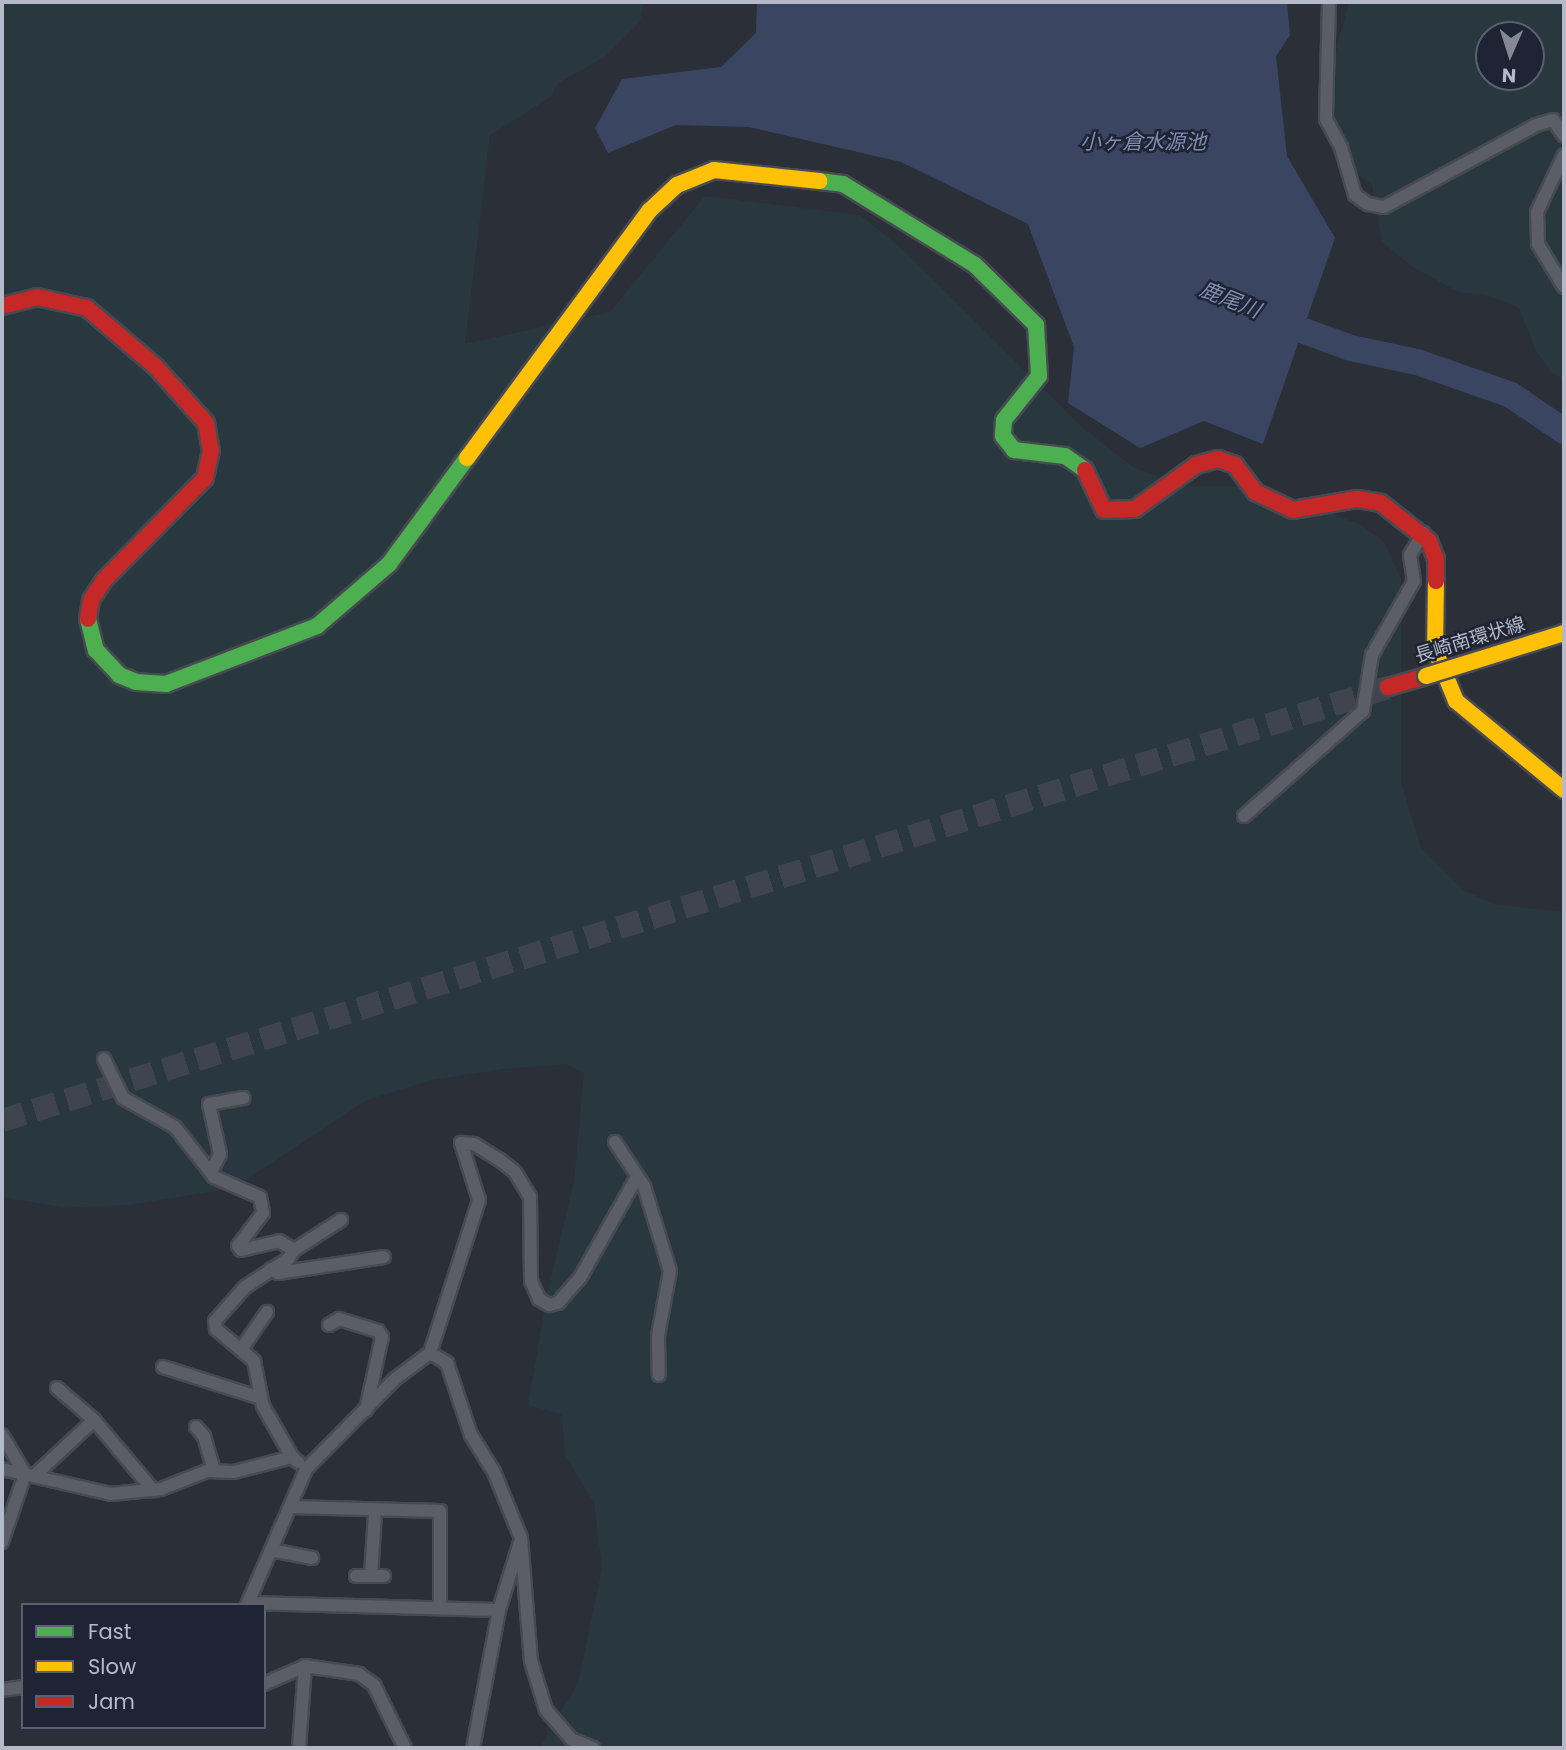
<!DOCTYPE html>
<meta charset="utf-8">
<style>
body{margin:0}
#map{position:relative;width:1566px;height:1750px;overflow:hidden;background:#2b2f38;font-family:Poppins,"Noto Sans JP",sans-serif}
div>[style]{position:absolute}
.green>*{inset:0;background:#28383e}
.water>*{inset:0;background:#3a4562}
.river>*{height:26px;margin:-13px;padding:0 13px;transform-origin:13px;border-radius:13px;background:#3a4562}
.highway-tunnel>*{height:23px;margin-top:-11.5px;transform-origin:0;background:repeating-linear-gradient(90deg,#40444e 0 23px,transparent 0 34px)}
.roads{filter:drop-shadow(2px 0 #474a51) drop-shadow(-2px 0 #474a51) drop-shadow(0 2px #474a51) drop-shadow(0 -2px #474a51)}
.street>*{height:12px;margin:-6px;padding:0 6px;transform-origin:6px;border-radius:6px;background:#5b5e66}
.fast>*{height:16px;margin:-8px;padding:0 8px;transform-origin:8px;border-radius:8px;background:#4caf50}
.slow>*{height:16px;margin:-8px;padding:0 8px;transform-origin:8px;border-radius:8px;background:#ffc107}
.jam>*{height:16px;margin:-8px;padding:0 8px;transform-origin:8px;border-radius:8px;background:#c62828}
.bridges{filter:drop-shadow(2px 0 #484b53) drop-shadow(-2px 0 #484b53) drop-shadow(0 2px #484b53) drop-shadow(0 -2px #484b53)}
.slow-bridge>*{height:16px;margin:-8px;padding:0 8px;transform-origin:8px;border-radius:8px;background:#ffc107}
span{translate:-50% -50%;white-space:nowrap;text-align:center;line-height:1.15;-webkit-text-stroke:5px #1e2433;paint-order:stroke}
.street-label{font-size:19px;color:#b5bac9}
.water-label{font-size:21px;color:#7d8cb0;font-style:italic}
.frame{position:absolute;inset:0;border:4px solid #b5bac9;pointer-events:none}
.legend{position:absolute;left:21px;top:1603px;width:245px;height:126px;box-sizing:border-box;background:#1e2433;border:2px solid #5a606f;margin:0;padding:9px 12px;list-style:none;font-size:21px;color:#b5bac9}
.legend li{display:flex;align-items:center;gap:14px;height:35px}
.legend b{width:35px;border:2px solid #5a606f}
.north{position:absolute;left:1475px;top:21px;width:70px;height:70px;box-sizing:border-box;background:#1e2433;border:2px solid #5a606f;border-radius:50%;rotate:183deg;font-size:19px;font-weight:700;line-height:28px;text-align:center;color:#b5bac9}
.north::after{content:'';display:block;margin:auto;width:24px;height:32px;background:#858996;clip-path:polygon(50% 0,100% 100%,50% 72%,0 100%)}
</style>
<div id="map">
<div class="green">
<div style="clip-path:polygon(2px 2px,644px 2px,640px 22px,606px 56px,557px 84px,552px 96px,490px 135px,465px 344px,610px 312px,705px 196px,860px 215px,902px 249px,1083px 428px,1133px 467px,1179px 486px,1263px 487px,1361px 525px,1384px 542px,1401px 579px,1401px 782px,1421px 848px,1463px 890px,1494px 904px,1564px 912px,1564px 1748px,539px 1748px,578px 1683px,602px 1569px,594px 1503px,566px 1457px,561px 1414px,528px 1405px,547px 1295px,574px 1181px,584px 1073px,565px 1064px,504px 1069px,432px 1080px,367px 1100px,233px 1188px,129px 1205px,67px 1208px,2px 1197px)"></div>
<div style="clip-path:polygon(evenodd,1349px 2px,1564px 2px,1564px 379px,1551px 372px,1536px 351px,1519px 308px,1491px 296px,1458px 292px,1413px 267px,1382px 242px,1372px 184px,1345px 166px,1328px 82px,1349px 2px,1489px 35px,1531px 35px,1531px 77px,1489px 77px,1489px 35px)"></div>
</div>
<div class="water">
<div style="clip-path:polygon(757px 2px,1287px 2px,1290px 35px,1276px 56px,1287px 156px,1335px 238px,1263px 444px,1204px 421px,1140px 448px,1068px 403px,1074px 347px,1028px 224px,901px 162px,749px 127px,676px 125px,608px 153px,595px 128px,622px 79px,721px 67px,756px 33px)"></div>
</div>
<div class="river">
<div style="left:1271px;top:319px;width:85px;rotate:19.9deg"></div>
<div style="left:1351px;top:348px;width:67px;rotate:12deg"></div>
<div style="left:1417px;top:362px;width:100px;rotate:19.3deg"></div>
<div style="left:1511px;top:395px;width:64px;rotate:34.2deg"></div>
</div>
<div class="highway-tunnel">
<div style="left:2px;top:1120px;width:1452px;rotate:-17.35deg"></div>
</div>
<div class="roads">
<div class="street">
<div style="left:1329px;top:2px;width:117px;rotate:91.5deg"></div>
<div style="left:1326px;top:119px;width:32px;rotate:62deg"></div>
<div style="left:1341px;top:147px;width:50px;rotate:73.7deg"></div>
<div style="left:1355px;top:195px;width:16px;rotate:35deg"></div>
<div style="left:1368px;top:204px;width:16px;rotate:11deg"></div>
<div style="left:1384px;top:207px;width:173px;rotate:-28.3deg"></div>
<div style="left:1536px;top:125px;width:18px;rotate:-16deg"></div>
<div style="left:1553px;top:120px;width:19px;rotate:55deg"></div>
<div style="left:1564px;top:155px;width:63px;rotate:115.3deg"></div>
<div style="left:1537px;top:212px;width:32px;rotate:88deg"></div>
<div style="left:1538px;top:244px;width:50px;rotate:58.8deg"></div>
<div style="left:1244px;top:816px;width:159px;rotate:-41.4deg"></div>
<div style="left:1363px;top:711px;width:57px;rotate:-80.9deg"></div>
<div style="left:1372px;top:655px;width:85px;rotate:-60.4deg"></div>
<div style="left:1414px;top:581px;width:26px;rotate:-99deg"></div>
<div style="left:1410px;top:555px;width:26px;rotate:-59deg"></div>
<div style="left:104px;top:1059px;width:43px;rotate:64deg"></div>
<div style="left:123px;top:1098px;width:60px;rotate:29.1deg"></div>
<div style="left:175px;top:1127px;width:63px;rotate:52deg"></div>
<div style="left:214px;top:1177px;width:50px;rotate:23.5deg"></div>
<div style="left:260px;top:1197px;width:16px;rotate:79deg"></div>
<div style="left:263px;top:1213px;width:41px;rotate:127.1deg"></div>
<div style="left:238px;top:1246px;width:5px;rotate:53deg"></div>
<div style="left:241px;top:1250px;width:39px;rotate:-13deg"></div>
<div style="left:279px;top:1241px;width:17px;rotate:31deg"></div>
<div style="left:294px;top:1250px;width:11px;rotate:124deg"></div>
<div style="left:288px;top:1259px;width:51px;rotate:146.9deg"></div>
<div style="left:245px;top:1287px;width:45px;rotate:131.4deg"></div>
<div style="left:215px;top:1321px;width:8px;rotate:83deg"></div>
<div style="left:216px;top:1329px;width:50px;rotate:40.1deg"></div>
<div style="left:254px;top:1361px;width:46px;rotate:78.7deg"></div>
<div style="left:263px;top:1406px;width:59px;rotate:60.4deg"></div>
<div style="left:615px;top:1142px;width:53px;rotate:56.6deg"></div>
<div style="left:644px;top:1186px;width:89px;rotate:73deg"></div>
<div style="left:670px;top:1271px;width:66px;rotate:100.5deg"></div>
<div style="left:658px;top:1336px;width:39px;rotate:89deg"></div>
<div style="left:211px;top:1172px;width:20px;rotate:-63deg"></div>
<div style="left:220px;top:1154px;width:51px;rotate:-102.4deg"></div>
<div style="left:209px;top:1104px;width:35px;rotate:-10deg"></div>
<div style="left:294px;top:1250px;width:56px;rotate:-32.6deg"></div>
<div style="left:271px;top:1269px;width:8px;rotate:30deg"></div>
<div style="left:278px;top:1273px;width:107px;rotate:-8.6deg"></div>
<div style="left:329px;top:1325px;width:12px;rotate:-31deg"></div>
<div style="left:339px;top:1319px;width:41px;rotate:17.1deg"></div>
<div style="left:378px;top:1331px;width:7px;rotate:56deg"></div>
<div style="left:382px;top:1337px;width:75px;rotate:102.4deg"></div>
<div style="left:242px;top:1348px;width:44px;rotate:-55.2deg"></div>
<div style="left:430px;top:1353px;width:161px;rotate:-72.2deg"></div>
<div style="left:479px;top:1200px;width:60px;rotate:-107.5deg"></div>
<div style="left:461px;top:1143px;width:13px;rotate:4deg"></div>
<div style="left:474px;top:1144px;width:31px;rotate:32deg"></div>
<div style="left:500px;top:1160px;width:19px;rotate:39deg"></div>
<div style="left:515px;top:1172px;width:29px;rotate:59deg"></div>
<div style="left:530px;top:1197px;width:84px;rotate:89.3deg"></div>
<div style="left:531px;top:1281px;width:20px;rotate:66deg"></div>
<div style="left:539px;top:1299px;width:12px;rotate:31deg"></div>
<div style="left:549px;top:1305px;width:9px;rotate:-13deg"></div>
<div style="left:558px;top:1303px;width:33px;rotate:-49deg"></div>
<div style="left:580px;top:1278px;width:116px;rotate:-60.6deg"></div>
<div style="left:163px;top:1367px;width:103px;rotate:17.6deg"></div>
<div style="left:57px;top:1388px;width:49px;rotate:40.9deg"></div>
<div style="left:94px;top:1420px;width:92px;rotate:49.9deg"></div>
<div style="left:196px;top:1427px;width:12px;rotate:48deg"></div>
<div style="left:204px;top:1436px;width:36px;rotate:74deg"></div>
<div style="left:2px;top:1435px;width:45px;rotate:59.5deg"></div>
<div style="left:25px;top:1474px;width:72px;rotate:108.7deg"></div>
<div style="left:2px;top:1469px;width:112px;rotate:12.9deg"></div>
<div style="left:111px;top:1494px;width:50px;rotate:-5.7deg"></div>
<div style="left:161px;top:1489px;width:49px;rotate:-21.4deg"></div>
<div style="left:207px;top:1471px;width:27px;rotate:2deg"></div>
<div style="left:234px;top:1472px;width:60px;rotate:-14.5deg"></div>
<div style="left:292px;top:1457px;width:8px;rotate:40deg"></div>
<div style="left:34px;top:1476px;width:82px;rotate:-43deg"></div>
<div style="left:290px;top:1507px;width:150px;rotate:1.5deg"></div>
<div style="left:440px;top:1511px;width:97px;rotate:90deg"></div>
<div style="left:271px;top:1550px;width:42px;rotate:11deg"></div>
<div style="left:356px;top:1576px;width:28px"></div>
<div style="left:371px;top:1576px;width:64px;rotate:-86.4deg"></div>
<div style="left:249px;top:1603px;width:250px;rotate:1.6deg"></div>
<div style="left:247px;top:1605px;width:148px;rotate:-66.5deg"></div>
<div style="left:306px;top:1469px;width:127px;rotate:-45.3deg"></div>
<div style="left:395px;top:1379px;width:44px;rotate:-36.6deg"></div>
<div style="left:430px;top:1353px;width:20px;rotate:30deg"></div>
<div style="left:447px;top:1363px;width:76px;rotate:71.6deg"></div>
<div style="left:471px;top:1435px;width:44px;rotate:58.1deg"></div>
<div style="left:494px;top:1472px;width:71px;rotate:67.8deg"></div>
<div style="left:521px;top:1538px;width:123px;rotate:85.4deg"></div>
<div style="left:531px;top:1661px;width:51px;rotate:73deg"></div>
<div style="left:546px;top:1710px;width:38px;rotate:49deg"></div>
<div style="left:571px;top:1739px;width:24px;rotate:22deg"></div>
<div style="left:264px;top:1684px;width:45px;rotate:-23.7deg"></div>
<div style="left:305px;top:1666px;width:55px;rotate:8.4deg"></div>
<div style="left:359px;top:1674px;width:19px;rotate:36deg"></div>
<div style="left:374px;top:1685px;width:70px;rotate:63.8deg"></div>
<div style="left:2px;top:1690px;width:21px;rotate:-8deg"></div>
<div style="left:299px;top:1748px;width:82px;rotate:-85.8deg"></div>
<div style="left:473px;top:1748px;width:140px;rotate:-79.3deg"></div>
<div style="left:499px;top:1610px;width:71px;rotate:-72.8deg"></div>
</div>
<div class="fast">
<div style="left:819px;top:181px;width:24px;rotate:7deg"></div>
<div style="left:843px;top:184px;width:155px;rotate:31.5deg"></div>
<div style="left:975px;top:265px;width:86px;rotate:44.5deg"></div>
<div style="left:1036px;top:325px;width:51px;rotate:86.6deg"></div>
<div style="left:1039px;top:376px;width:56px;rotate:128.5deg"></div>
<div style="left:1004px;top:420px;width:16px;rotate:94deg"></div>
<div style="left:1003px;top:436px;width:18px;rotate:52deg"></div>
<div style="left:1014px;top:450px;width:51px;rotate:6.7deg"></div>
<div style="left:1065px;top:456px;width:24px;rotate:35deg"></div>
<div style="left:88px;top:619px;width:32px;rotate:76deg"></div>
<div style="left:96px;top:650px;width:34px;rotate:47deg"></div>
<div style="left:119px;top:675px;width:18px;rotate:22deg"></div>
<div style="left:136px;top:682px;width:30px;rotate:4deg"></div>
<div style="left:166px;top:684px;width:162px;rotate:-21deg"></div>
<div style="left:317px;top:626px;width:95px;rotate:-40.7deg"></div>
<div style="left:389px;top:564px;width:132px;rotate:-53.7deg"></div>
</div>
<div class="slow">
<div style="left:467px;top:458px;width:307px;rotate:-53.6deg"></div>
<div style="left:649px;top:211px;width:38px;rotate:-43deg"></div>
<div style="left:677px;top:185px;width:40px;rotate:-22deg"></div>
<div style="left:714px;top:170px;width:106px;rotate:6deg"></div>
<div style="left:1436px;top:581px;width:69px;rotate:90.8deg"></div>
<div style="left:1435px;top:650px;width:55px;rotate:67.6deg"></div>
<div style="left:1456px;top:701px;width:140px;rotate:39.5deg"></div>
</div>
<div class="jam">
<div style="left:2px;top:306px;width:36px;rotate:-14deg"></div>
<div style="left:37px;top:297px;width:51px;rotate:12.4deg"></div>
<div style="left:87px;top:308px;width:89px;rotate:40.5deg"></div>
<div style="left:155px;top:366px;width:76px;rotate:48.2deg"></div>
<div style="left:206px;top:423px;width:28px;rotate:80deg"></div>
<div style="left:211px;top:451px;width:28px;rotate:103deg"></div>
<div style="left:205px;top:478px;width:144px;rotate:134.7deg"></div>
<div style="left:104px;top:580px;width:24px;rotate:123deg"></div>
<div style="left:91px;top:600px;width:19px;rotate:99deg"></div>
<div style="left:1085px;top:470px;width:44px;rotate:64.6deg"></div>
<div style="left:1104px;top:510px;width:31px;rotate:-2deg"></div>
<div style="left:1135px;top:509px;width:75px;rotate:-35.8deg"></div>
<div style="left:1196px;top:465px;width:23px;rotate:-15deg"></div>
<div style="left:1218px;top:459px;width:18px;rotate:19deg"></div>
<div style="left:1235px;top:465px;width:34px;rotate:53deg"></div>
<div style="left:1255px;top:492px;width:42px;rotate:25.3deg"></div>
<div style="left:1293px;top:510px;width:65px;rotate:-9.8deg"></div>
<div style="left:1357px;top:499px;width:24px;rotate:9deg"></div>
<div style="left:1381px;top:503px;width:61px;rotate:38.4deg"></div>
<div style="left:1429px;top:541px;width:19px;rotate:69deg"></div>
<div style="left:1436px;top:559px;width:22px;rotate:90deg"></div>
<div style="left:1388px;top:687px;width:40px;rotate:-16deg"></div>
</div>
</div>
<div class="bridges">
<div class="slow-bridge">
<div style="left:1426px;top:676px;width:145px;rotate:-17.3deg"></div>
</div>
</div>
<div class="street-label">
<span style="left:1470px;top:640px;rotate:-17deg">長崎南環状線</span>
</div>
<div class="water-label">
<span style="left:1143px;top:142px">小ヶ倉水源池</span>
<span style="left:1230px;top:300px;rotate:22deg">鹿尾川</span>
</div>
<div class="frame"></div>
<ul class="legend">
<li><b style="height:9px;background:#4caf50"></b>Fast</li>
<li><b style="height:9px;background:#ffc107"></b>Slow</li>
<li><b style="height:9px;background:#c62828"></b>Jam</li>
</ul>
<div class="north">N</div>
</div>
